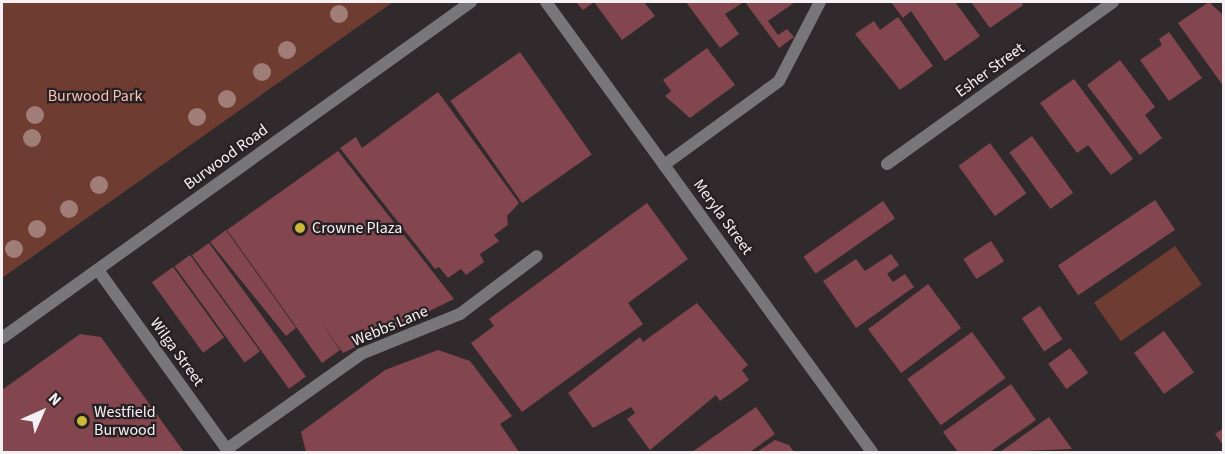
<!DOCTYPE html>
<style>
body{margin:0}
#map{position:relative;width:1225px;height:454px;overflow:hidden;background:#312a2d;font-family:"Source Sans 3",sans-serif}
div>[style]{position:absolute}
.green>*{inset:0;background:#6f3c31;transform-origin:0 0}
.building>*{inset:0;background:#83464f;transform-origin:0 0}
.service>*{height:12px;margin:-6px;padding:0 6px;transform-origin:6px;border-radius:6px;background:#797679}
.minor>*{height:12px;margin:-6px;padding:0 6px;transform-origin:6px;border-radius:6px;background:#797679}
.tertiary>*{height:12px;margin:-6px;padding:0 6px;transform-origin:6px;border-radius:6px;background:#797679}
.trees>*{width:18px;height:18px;margin:-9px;border-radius:50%;background:#a07d77}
.dots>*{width:16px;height:16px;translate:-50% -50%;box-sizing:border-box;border:3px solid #272023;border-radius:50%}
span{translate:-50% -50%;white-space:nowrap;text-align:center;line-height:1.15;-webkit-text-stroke:4.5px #272023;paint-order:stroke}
.street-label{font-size:16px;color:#f5f0f3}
.park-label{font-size:16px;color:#fac1b4}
.poi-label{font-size:16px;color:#f5f0f3}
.left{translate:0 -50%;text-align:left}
.frame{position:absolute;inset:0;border:3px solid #f5f0f3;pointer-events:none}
.north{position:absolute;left:12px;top:382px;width:60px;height:60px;-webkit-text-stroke:4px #272023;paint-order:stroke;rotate:45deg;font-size:16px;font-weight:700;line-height:24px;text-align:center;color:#f5f0f3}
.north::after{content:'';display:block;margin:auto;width:21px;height:27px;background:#f5f0f3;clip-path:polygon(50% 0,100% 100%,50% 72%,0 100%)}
</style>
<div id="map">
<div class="green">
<div style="clip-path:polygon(2px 2px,393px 2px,2px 278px)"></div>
<div style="left:1175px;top:246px;width:47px;height:99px;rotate:55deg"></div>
</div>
<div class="building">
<div style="clip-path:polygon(576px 2px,644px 2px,655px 16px,622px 40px,594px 2px,583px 10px)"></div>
<div style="clip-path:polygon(686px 2px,744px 2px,725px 14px,739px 34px,720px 48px)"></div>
<div style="clip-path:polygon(745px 2px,795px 2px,768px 21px,778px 35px,787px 29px,794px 37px,779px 48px)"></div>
<div style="clip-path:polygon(891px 2px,955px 2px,980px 36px,945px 61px,911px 11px,903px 18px)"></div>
<div style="clip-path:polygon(971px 2px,1021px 2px,1023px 5px,990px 28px)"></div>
<div style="clip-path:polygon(1209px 2px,1224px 16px,1224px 87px,1178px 23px)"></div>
<div style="clip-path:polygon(898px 17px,933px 66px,900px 90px,855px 34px,874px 21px,880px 30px)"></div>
<div style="clip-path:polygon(1169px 32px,1202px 78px,1169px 101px,1140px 60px,1162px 45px,1159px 39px)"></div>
<div style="clip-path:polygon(707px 48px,735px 85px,690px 118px,665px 96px,671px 91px,663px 80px)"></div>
<div style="left:520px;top:52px;width:125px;height:85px;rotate:55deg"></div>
<div style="clip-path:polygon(1120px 60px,1155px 107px,1145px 115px,1162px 138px,1140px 155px,1087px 85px)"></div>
<div style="clip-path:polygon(1074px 79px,1133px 159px,1111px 175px,1088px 145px,1077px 153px,1040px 103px)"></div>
<div style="clip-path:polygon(438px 92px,519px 203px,507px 216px,508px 225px,494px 235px,499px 241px,480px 254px,484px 262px,466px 275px,461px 269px,448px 278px,439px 267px,435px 269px,340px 148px,356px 137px,362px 148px)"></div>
<div style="left:1032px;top:136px;width:70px;height:28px;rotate:54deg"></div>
<div style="left:990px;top:143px;width:62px;height:39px;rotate:54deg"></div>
<div style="clip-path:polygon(338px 151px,454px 299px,343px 353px,321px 323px,340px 350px,322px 363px,227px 230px)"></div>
<div style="left:1155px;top:200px;width:36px;height:117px;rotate:56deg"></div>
<div style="left:883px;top:201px;width:21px;height:97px;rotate:55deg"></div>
<div style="clip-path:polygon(647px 203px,688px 259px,628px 303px,643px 324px,522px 412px,471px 343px,494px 326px,489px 319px)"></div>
<div style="clip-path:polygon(226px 230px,296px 328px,286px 336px,210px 242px)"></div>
<div style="left:991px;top:241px;width:24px;height:33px;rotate:57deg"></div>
<div style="left:209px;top:243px;width:165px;height:21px;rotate:54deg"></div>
<div style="clip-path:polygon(891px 254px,899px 265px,887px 274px,893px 282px,905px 274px,914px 287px,856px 328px,823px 281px,856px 259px,865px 271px)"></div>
<div style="left:190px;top:255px;width:119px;height:19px;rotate:54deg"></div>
<div style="left:173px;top:267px;width:87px;height:26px;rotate:54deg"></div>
<div style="left:928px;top:284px;width:55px;height:75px;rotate:53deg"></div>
<div style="clip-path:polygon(697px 303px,748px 365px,742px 370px,749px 380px,720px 401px,716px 395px,650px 450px,627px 419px,635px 413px,631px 407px,593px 428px,568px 393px,640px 337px,643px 342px)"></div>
<div style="left:1040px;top:306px;width:40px;height:22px;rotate:56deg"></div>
<div style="left:1164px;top:331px;width:51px;height:37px;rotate:54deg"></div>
<div style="left:972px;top:332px;width:57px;height:80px;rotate:54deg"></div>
<div style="clip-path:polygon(80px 334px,101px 337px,184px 452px,2px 452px,2px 390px)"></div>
<div style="left:1070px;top:348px;width:31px;height:27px;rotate:54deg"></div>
<div style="clip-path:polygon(438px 350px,470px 361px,512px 416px,500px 424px,519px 452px,306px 452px,301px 432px,385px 370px)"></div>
<div style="clip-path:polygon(1011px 384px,1036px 420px,990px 452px,958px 452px,943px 432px)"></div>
<div style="clip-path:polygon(756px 407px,775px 434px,750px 452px,692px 452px)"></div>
<div style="clip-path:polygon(1049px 417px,1072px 449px,1000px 452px)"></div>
<div style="clip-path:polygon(1224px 428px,1224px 446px,1215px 434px)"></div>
<div style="clip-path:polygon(775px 440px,789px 445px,794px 452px,757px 452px)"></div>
</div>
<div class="service">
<div style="left:664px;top:165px;width:142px;rotate:-36.1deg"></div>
<div style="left:779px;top:81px;width:89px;rotate:-62.6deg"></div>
<div style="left:227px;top:449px;width:164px;rotate:-35.3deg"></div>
<div style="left:361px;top:354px;width:107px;rotate:-22deg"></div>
<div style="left:460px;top:314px;width:96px;rotate:-37deg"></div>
</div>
<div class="minor">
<div style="left:546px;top:2px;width:556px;rotate:54.08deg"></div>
<div style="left:887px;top:164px;width:278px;rotate:-35.6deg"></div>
</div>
<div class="tertiary">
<div style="left:98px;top:270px;width:224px;rotate:54.3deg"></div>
<div style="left:2px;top:338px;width:577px;rotate:-35.62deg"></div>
</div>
<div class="trees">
<div style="left:339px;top:14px"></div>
<div style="left:287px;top:50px"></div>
<div style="left:262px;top:72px"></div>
<div style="left:227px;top:99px"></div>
<div style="left:35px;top:115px"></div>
<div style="left:197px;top:117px"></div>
<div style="left:32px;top:138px"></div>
<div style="left:99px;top:185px"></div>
<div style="left:69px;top:209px"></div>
<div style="left:37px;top:229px"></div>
<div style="left:14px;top:249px"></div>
</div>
<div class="dots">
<div style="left:300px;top:228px;background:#ccb939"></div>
<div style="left:82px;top:421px;background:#ccb939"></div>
</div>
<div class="street-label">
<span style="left:990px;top:70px;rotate:-36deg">Esher Street</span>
<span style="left:226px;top:157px;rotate:-36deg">Burwood Road</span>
<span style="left:723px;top:217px;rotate:54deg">Meryla Street</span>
<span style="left:390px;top:326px;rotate:-23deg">Webbs Lane</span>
<span style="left:177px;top:352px;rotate:54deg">Wilga Street</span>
</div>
<div class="park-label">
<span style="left:95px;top:96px">Burwood Park</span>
</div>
<div class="poi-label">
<span class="left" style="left:312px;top:228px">Crowne Plaza</span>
<span class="left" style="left:94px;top:421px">Westfield<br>Burwood</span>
</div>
<div class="frame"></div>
<div class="north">N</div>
</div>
